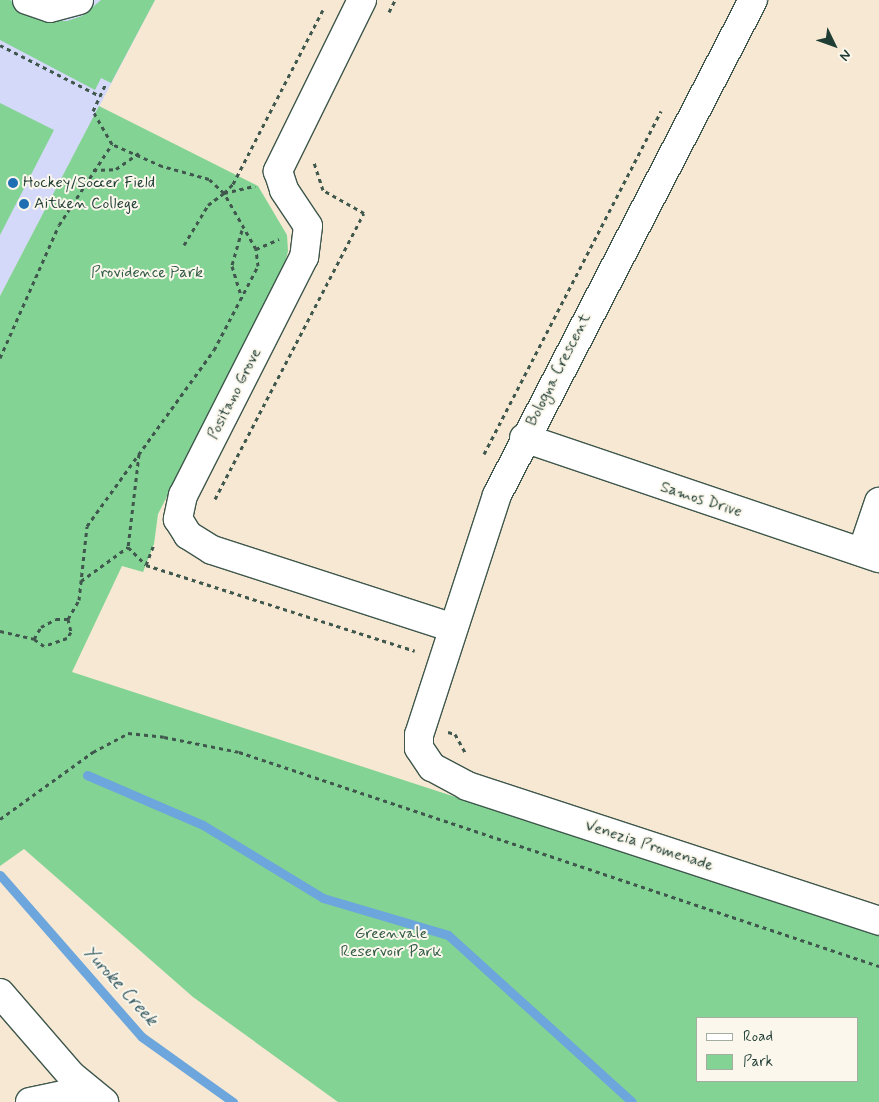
<!DOCTYPE html>
<style>
body{margin:0}
#map{position:relative;width:879px;height:1102px;overflow:hidden;background:#f6e8d2;font-family:Mynerve,sans-serif}
div>[style]{position:absolute}
.built>*{inset:0;background:#d4d8f9}
.green>*{inset:0;background:#83d394}
.stream>*{height:9px;margin:-4.5px;padding:0 4.5px;transform-origin:4.5px;border-radius:4.5px;background:#6ca6dc}
.path>*{height:3px;margin-top:-1.5px;transform-origin:0;background:repeating-linear-gradient(90deg,#3f574c 0 4px,transparent 0 8px)}
.roads{filter:drop-shadow(1px 0 #3f574c) drop-shadow(-1px 0 #3f574c) drop-shadow(0 1px #3f574c) drop-shadow(0 -1px #3f574c)}
.minor>*{height:28px;margin:-14px;padding:0 14px;transform-origin:14px;border-radius:14px;background:#fff}
.dots>*{width:14px;height:14px;translate:-50% -50%;box-sizing:border-box;border:2px solid #fbf7ec;border-radius:50%}
span{translate:-50% -50%;white-space:nowrap;text-align:center;line-height:1.15;-webkit-text-stroke:4px #fbf7ec;paint-order:stroke}
.poi-label{font-size:16px;color:#1f3d34}
.left{translate:0 -50%;text-align:left}
.park-label{font-size:16px;color:#335b47}
.street-label{font-size:16px;color:#1f3d34}
.water-label{font-size:18px;color:#365c66;font-style:italic}
.legend{position:absolute;left:696px;top:1017px;width:162px;height:65px;box-sizing:border-box;background:#fbf7ec;border:1px solid #a3ada2;margin:0;padding:6px 9px;list-style:none;font-size:15px;color:#1f3d34}
.legend li{display:flex;align-items:center;gap:10px;height:25px}
.legend b{width:25px;border:1px solid #a3ada2}
.north{position:absolute;left:809px;top:20px;width:50px;height:50px;-webkit-text-stroke:4px #fbf7ec;paint-order:stroke;rotate:132deg;font-size:14px;font-weight:700;line-height:20px;text-align:center;color:#1f3d34}
.north::after{content:'';display:block;margin:auto;width:18px;height:22px;background:#1f3d34;clip-path:polygon(50% 0,100% 100%,50% 72%,0 100%)}
</style>
<div id="map">
<div class="built">
<div style="clip-path:polygon(0 0,155px 0,0 296px)"></div>
</div>
<div class="green">
<div style="clip-path:polygon(0 0,10px 0,51px 21px,67px 21px,82px 16px,101px 0,155px 0,111px 83px,101px 78px,95px 90px,0 40px)"></div>
<div style="clip-path:polygon(0 103px,54px 130px,0 235px)"></div>
<div style="clip-path:polygon(evenodd,99px 106px,258px 186px,287px 235px,288px 251px,283px 271px,158px 514px,154px 544px,143px 572px,122px 566px,72px 672px,879px 935px,879px 1102px,338px 1102px,193px 997px,24px 849px,0 866px,0 296px,99px 106px,698px 1018px,858px 1018px,858px 1081px,698px 1081px,698px 1018px)"></div>
</div>
<div class="stream">
<div style="left:87px;top:775px;width:126px;rotate:23.3deg"></div>
<div style="left:203px;top:825px;width:140px;rotate:31.3deg"></div>
<div style="left:323px;top:898px;width:130px;rotate:16.5deg"></div>
<div style="left:448px;top:935px;width:248px;rotate:42.2deg"></div>
<div style="left:0;top:875px;width:215px;rotate:48.8deg"></div>
<div style="left:142px;top:1037px;width:112px;rotate:35.5deg"></div>
</div>
<div class="path">
<div style="left:389px;top:12px;width:13px;rotate:-63deg"></div>
<div style="left:0;top:45px;width:112px;rotate:27deg"></div>
<div style="left:93px;top:170px;width:23px;rotate:-2deg"></div>
<div style="left:116px;top:169px;width:28px;rotate:-35deg"></div>
<div style="left:224px;top:193px;width:13px;rotate:-45deg"></div>
<div style="left:233px;top:184px;width:196px;rotate:-62.7deg"></div>
<div style="left:242px;top:230px;width:37px;rotate:106deg"></div>
<div style="left:232px;top:266px;width:34px;rotate:73deg"></div>
<div style="left:184px;top:245px;width:47px;rotate:-59deg"></div>
<div style="left:208px;top:205px;width:20px;rotate:-37deg"></div>
<div style="left:224px;top:193px;width:32px;rotate:-13deg"></div>
<div style="left:256px;top:249px;width:25px;rotate:-23deg"></div>
<div style="left:0;top:358px;width:145px;rotate:-66.1deg"></div>
<div style="left:59px;top:225px;width:97px;rotate:-56.8deg"></div>
<div style="left:139px;top:454px;width:94px;rotate:96.7deg"></div>
<div style="left:128px;top:547px;width:25px;rotate:45deg"></div>
<div style="left:146px;top:565px;width:282px;rotate:17.7deg"></div>
<div style="left:484px;top:454px;width:386px;rotate:-62.7deg"></div>
<div style="left:215px;top:499px;width:322px;rotate:-62.5deg"></div>
<div style="left:364px;top:213px;width:47px;rotate:-150.7deg"></div>
<div style="left:323px;top:190px;width:29px;rotate:-108deg"></div>
<div style="left:146px;top:565px;width:22px;rotate:-69deg"></div>
<div style="left:81px;top:581px;width:58px;rotate:-35.9deg"></div>
<div style="left:56px;top:619px;width:12px"></div>
<div style="left:68px;top:619px;width:13px;rotate:77deg"></div>
<div style="left:71px;top:632px;width:7px;rotate:124deg"></div>
<div style="left:67px;top:638px;width:24px;rotate:161deg"></div>
<div style="left:44px;top:646px;width:12px;rotate:-145deg"></div>
<div style="left:34px;top:639px;width:14px;rotate:-60deg"></div>
<div style="left:41px;top:627px;width:17px;rotate:-28deg"></div>
<div style="left:68px;top:619px;width:22px;rotate:-60deg"></div>
<div style="left:79px;top:600px;width:74px;rotate:-83.8deg"></div>
<div style="left:87px;top:526px;width:217px;rotate:-54.2deg"></div>
<div style="left:214px;top:350px;width:95px;rotate:-62.4deg"></div>
<div style="left:258px;top:266px;width:17px;rotate:-97deg"></div>
<div style="left:256px;top:249px;width:64px;rotate:-119.7deg"></div>
<div style="left:224px;top:193px;width:21px;rotate:-137deg"></div>
<div style="left:209px;top:179px;width:49px;rotate:-164.5deg"></div>
<div style="left:162px;top:166px;width:55px;rotate:-156.3deg"></div>
<div style="left:112px;top:144px;width:38px;rotate:-120deg"></div>
<div style="left:93px;top:111px;width:31px;rotate:-65deg"></div>
<div style="left:0;top:631px;width:35px;rotate:13deg"></div>
<div style="left:448px;top:732px;width:7px;rotate:16deg"></div>
<div style="left:455px;top:734px;width:21px;rotate:61deg"></div>
<div style="left:0;top:819px;width:115px;rotate:-35.8deg"></div>
<div style="left:93px;top:752px;width:40px;rotate:-28deg"></div>
<div style="left:128px;top:733px;width:36px;rotate:6deg"></div>
<div style="left:164px;top:737px;width:76px;rotate:11.3deg"></div>
<div style="left:239px;top:752px;width:675px;rotate:18.49deg"></div>
</div>
<div class="roads">
<div class="minor">
<div style="left:27px;top:0;width:24px;rotate:19deg"></div>
<div style="left:50px;top:8px;width:30px;rotate:-15deg"></div>
<div style="left:362px;top:0;width:191px;rotate:116.2deg"></div>
<div style="left:278px;top:171px;width:20px;rotate:72deg"></div>
<div style="left:284px;top:190px;width:43px;rotate:56.3deg"></div>
<div style="left:308px;top:226px;width:31px;rotate:97deg"></div>
<div style="left:304px;top:257px;width:267px;rotate:116.9deg"></div>
<div style="left:183px;top:495px;width:25px;rotate:102deg"></div>
<div style="left:178px;top:519px;width:19px;rotate:58deg"></div>
<div style="left:188px;top:535px;width:28px;rotate:32deg"></div>
<div style="left:212px;top:550px;width:253px;rotate:17.9deg"></div>
<div style="left:753px;top:0;width:557px;rotate:117.35deg"></div>
<div style="left:497px;top:495px;width:252px;rotate:108deg"></div>
<div style="left:419px;top:735px;width:13px;rotate:90deg"></div>
<div style="left:419px;top:748px;width:23px;rotate:56deg"></div>
<div style="left:432px;top:767px;width:40px;rotate:28deg"></div>
<div style="left:467px;top:786px;width:434px;rotate:18.1deg"></div>
<div style="left:524px;top:438px;width:375px;rotate:18.7deg"></div>
<div style="left:862px;top:552px;width:53px;rotate:-71.2deg"></div>
<div style="left:0;top:993px;width:108px;rotate:49.1deg"></div>
<div style="left:71px;top:1075px;width:43px;rotate:39.3deg"></div>
<div style="left:30px;top:1102px;width:58px;rotate:-11.9deg"></div>
</div>
</div>
<div class="dots">
<div style="left:13px;top:183px;background:#1f6fb2"></div>
<div style="left:24px;top:204px;background:#1f6fb2"></div>
</div>
<div class="poi-label">
<span class="left" style="left:23px;top:183px">Hockey/Soccer Field</span>
<span class="left" style="left:34px;top:204px">Aitken College</span>
</div>
<div class="park-label">
<span style="left:147px;top:273px">Providence Park</span>
<span style="left:391px;top:943px">Greenvale<br>Reservoir Park</span>
</div>
<div class="street-label">
<span style="left:559px;top:370px;rotate:-63deg">Bologna Crescent</span>
<span style="left:235px;top:394px;rotate:-63deg">Positano Grove</span>
<span style="left:701px;top:500px;rotate:18deg">Samos Drive</span>
<span style="left:649px;top:846px;rotate:18deg">Venezia Promenade</span>
</div>
<div class="water-label">
<span style="left:120px;top:986px;rotate:48deg">Yuroke Creek</span>
</div>
<ul class="legend">
<li><b style="height:6px;background:#fff"></b>Road</li>
<li><b style="height:14px;background:#83d394"></b>Park</li>
</ul>
<div class="north">N</div>
</div>
